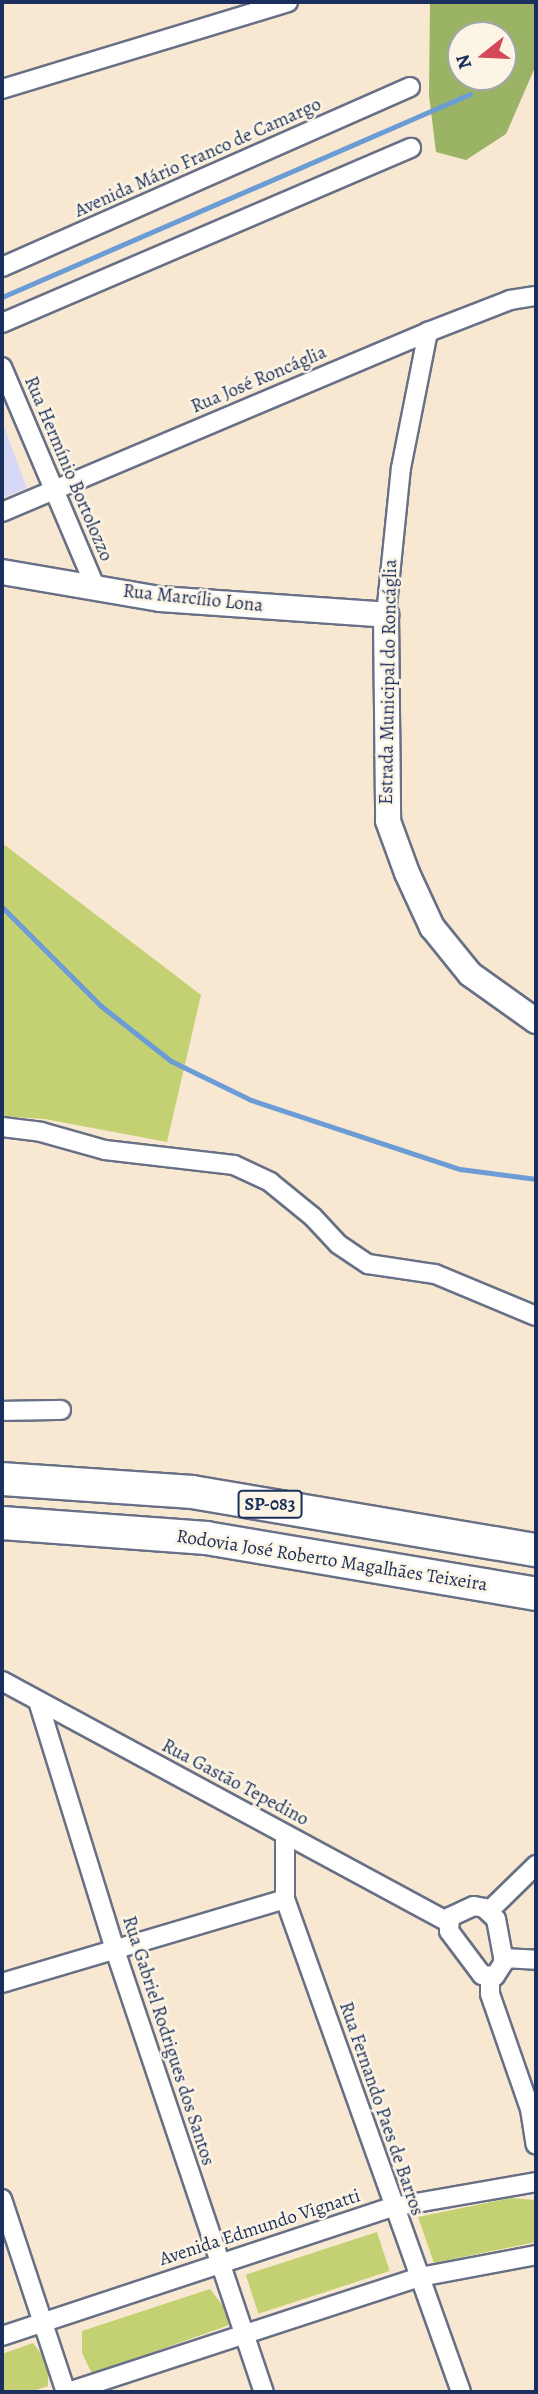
<!DOCTYPE html>
<meta charset="utf-8">
<style>
body{margin:0}
#map{position:relative;width:538px;height:2394px;overflow:hidden;background:#f8e8d1;font-family:Alegreya,serif}
div>[style]{position:absolute}
.built>*{inset:0;background:#d7d7f8}
.green>*{inset:0;background:#c3d173;transform-origin:0 0}
.forest>*{inset:0;background:#9ab365}
.stream>*{height:5px;margin:-2.5px;padding:0 2.5px;transform-origin:2.5px;border-radius:2.5px;background:#6c9cd6}
.roads{filter:drop-shadow(2px 0 #687086) drop-shadow(-2px 0 #687086) drop-shadow(0 2px #687086) drop-shadow(0 -2px #687086)}
.street>*{height:18px;margin:-9px;padding:0 9px;transform-origin:9px;border-radius:9px;background:#fff}
.secondary>*{height:24px;margin:-12px;padding:0 12px;transform-origin:12px;border-radius:12px;background:#fff}
.highway>*{height:32px;margin:-16px;padding:0 16px;transform-origin:16px;border-radius:16px;background:#fff}
span{translate:-50% -50%;white-space:nowrap;text-align:center;line-height:1.15;-webkit-text-stroke:5px #fcf5e5;paint-order:stroke}
.shield-label span{padding:2px 5px;background:#fcf5e5;border:2px solid;border-radius:5px;-webkit-text-stroke-width:0}
.shield-label{font-size:18px;color:#1b2f5e;font-weight:700}
.street-label{font-size:19px;color:#1b2f5e}
.frame{position:absolute;inset:0;border:4px solid #1b2f5e;pointer-events:none}
.north{position:absolute;left:447px;top:21px;width:70px;height:70px;box-sizing:border-box;background:#fcf5e5;border:2px solid #a2a6af;border-radius:50%;rotate:252deg;font-size:19px;font-weight:700;line-height:28px;text-align:center;color:#1b2f5e}
.north::after{content:'';display:block;margin:auto;width:24px;height:32px;background:#d1495b;clip-path:polygon(50% 0,100% 100%,50% 72%,0 100%)}
</style>
<div id="map">
<div class="built">
<div style="clip-path:polygon(2px 421px,27px 488px,2px 498px)"></div>
</div>
<div class="green">
<div style="clip-path:polygon(2px 843px,201px 995px,167px 1142px,45px 1119px,2px 1116px)"></div>
<div style="clip-path:polygon(511px 2198px,536px 2200px,536px 2242px,434px 2263px,418px 2217px)"></div>
<div style="left:377px;top:2232px;width:41px;height:138px;rotate:72deg"></div>
<div style="clip-path:polygon(210px 2289px,223px 2306px,229px 2325px,92px 2374px,82px 2353px,82px 2331px)"></div>
<div style="clip-path:polygon(33px 2343px,48px 2363px,48px 2386px,30px 2392px,2px 2392px,2px 2354px)"></div>
</div>
<div class="forest">
<div style="clip-path:polygon(evenodd,430px 2px,536px 2px,536px 65px,506px 134px,466px 160px,436px 152px,429px 95px,430px 2px,461px 35px,503px 35px,503px 77px,461px 77px,461px 35px)"></div>
</div>
<div class="stream">
<div style="left:2px;top:297px;width:510px;rotate:-23.45deg"></div>
<div style="left:2px;top:907px;width:140px;rotate:45deg"></div>
<div style="left:101px;top:1006px;width:89px;rotate:38.2deg"></div>
<div style="left:171px;top:1061px;width:89px;rotate:26deg"></div>
<div style="left:251px;top:1100px;width:220px;rotate:18.3deg"></div>
<div style="left:460px;top:1169px;width:77px;rotate:7.5deg"></div>
</div>
<div class="roads">
<div class="street">
<div style="left:2px;top:89px;width:299px;rotate:-16.9deg"></div>
<div style="left:2px;top:267px;width:446px;rotate:-23.8deg"></div>
<div style="left:2px;top:323px;width:445px;rotate:-23.2deg"></div>
<div style="left:2px;top:367px;width:240px;rotate:67deg"></div>
<div style="left:2px;top:512px;width:462px;rotate:-22.9deg"></div>
<div style="left:428px;top:332px;width:88px;rotate:-21.3deg"></div>
<div style="left:510px;top:300px;width:26px;rotate:-9deg"></div>
<div style="left:386px;top:615px;width:148px;rotate:-84.2deg"></div>
<div style="left:401px;top:468px;width:139px;rotate:-78.8deg"></div>
<div style="left:2px;top:1127px;width:39px;rotate:7deg"></div>
<div style="left:41px;top:1132px;width:66px;rotate:15.7deg"></div>
<div style="left:105px;top:1150px;width:130px;rotate:6.6deg"></div>
<div style="left:234px;top:1165px;width:40px;rotate:25deg"></div>
<div style="left:270px;top:1182px;width:55px;rotate:39.1deg"></div>
<div style="left:313px;top:1217px;width:37px;rotate:47deg"></div>
<div style="left:338px;top:1244px;width:36px;rotate:34deg"></div>
<div style="left:368px;top:1264px;width:68px;rotate:8.5deg"></div>
<div style="left:435px;top:1274px;width:109px;rotate:22.6deg"></div>
<div style="left:2px;top:1411px;width:59px;rotate:-1deg"></div>
<div style="left:2px;top:1681px;width:507px;rotate:28.38deg"></div>
<div style="left:38px;top:1701px;width:261px;rotate:72.8deg"></div>
<div style="left:115px;top:1950px;width:466px;rotate:71.4deg"></div>
<div style="left:285px;top:1835px;width:64px;rotate:90deg"></div>
<div style="left:285px;top:1899px;width:523px;rotate:70.35deg"></div>
<div style="left:474px;top:1906px;width:10px;rotate:11deg"></div>
<div style="left:484px;top:1908px;width:16px;rotate:43deg"></div>
<div style="left:496px;top:1919px;width:44px;rotate:79.5deg"></div>
<div style="left:504px;top:1962px;width:17px;rotate:123deg"></div>
<div style="left:495px;top:1976px;width:13px;rotate:-176deg"></div>
<div style="left:482px;top:1975px;width:55px;rotate:-126.9deg"></div>
<div style="left:449px;top:1931px;width:14px;rotate:-86deg"></div>
<div style="left:450px;top:1917px;width:26px;rotate:-25deg"></div>
<div style="left:489px;top:1911px;width:66px;rotate:-44.4deg"></div>
<div style="left:503px;top:1958px;width:33px;rotate:3deg"></div>
<div style="left:490px;top:1977px;width:17px;rotate:90deg"></div>
<div style="left:490px;top:1994px;width:122px;rotate:70.8deg"></div>
<div style="left:530px;top:2109px;width:36px;rotate:81deg"></div>
<div style="left:2px;top:1983px;width:295px;rotate:-16.5deg"></div>
<div style="left:2px;top:2199px;width:203px;rotate:71.7deg"></div>
<div style="left:2px;top:2336px;width:412px;rotate:-18.3deg"></div>
<div style="left:393px;top:2207px;width:145px;rotate:-9.9deg"></div>
<div style="left:68px;top:2392px;width:370px;rotate:-18.1deg"></div>
<div style="left:420px;top:2277px;width:118px;rotate:-10.7deg"></div>
</div>
<div class="secondary">
<div style="left:2px;top:572px;width:160px;rotate:9.7deg"></div>
<div style="left:160px;top:599px;width:227px;rotate:4deg"></div>
<div style="left:386px;top:615px;width:206px;rotate:89.4deg"></div>
<div style="left:388px;top:821px;width:55px;rotate:69.9deg"></div>
<div style="left:407px;top:873px;width:60px;rotate:65.2deg"></div>
<div style="left:432px;top:927px;width:60px;rotate:51deg"></div>
<div style="left:470px;top:974px;width:81px;rotate:35.5deg"></div>
</div>
<div class="highway">
<div style="left:2px;top:1479px;width:190px;rotate:3.9deg"></div>
<div style="left:192px;top:1492px;width:349px;rotate:9.6deg"></div>
<div style="left:2px;top:1523px;width:205px;rotate:4.2deg"></div>
<div style="left:206px;top:1538px;width:335px;rotate:9.6deg"></div>
</div>
</div>
<div class="shield-label">
<span style="left:270px;top:1504px">SP-083</span>
</div>
<div class="street-label">
<span style="left:198px;top:158px;rotate:-24deg">Avenida Mário Franco de Camargo</span>
<span style="left:259px;top:380px;rotate:-23deg">Rua José Roncáglia</span>
<span style="left:68px;top:469px;rotate:67deg">Rua Hermínio Bortolozzo</span>
<span style="left:193px;top:599px;rotate:6deg">Rua Marcílio Lona</span>
<span style="left:389px;top:682px;rotate:-89deg">Estrada Municipal do Roncáglia</span>
<span style="left:332px;top:1561px;rotate:9deg">Rodovia José Roberto Magalhães Teixeira</span>
<span style="left:235px;top:1783px;rotate:28deg">Rua Gastão Tepedino</span>
<span style="left:168px;top:2041px;rotate:72deg">Rua Gabriel Rodrigues dos Santos</span>
<span style="left:381px;top:2109px;rotate:71deg">Rua Fernando Paes de Barros</span>
<span style="left:260px;top:2228px;rotate:-18deg">Avenida Edmundo Vignatti</span>
</div>
<div class="frame"></div>
<div class="north">N</div>
</div>
